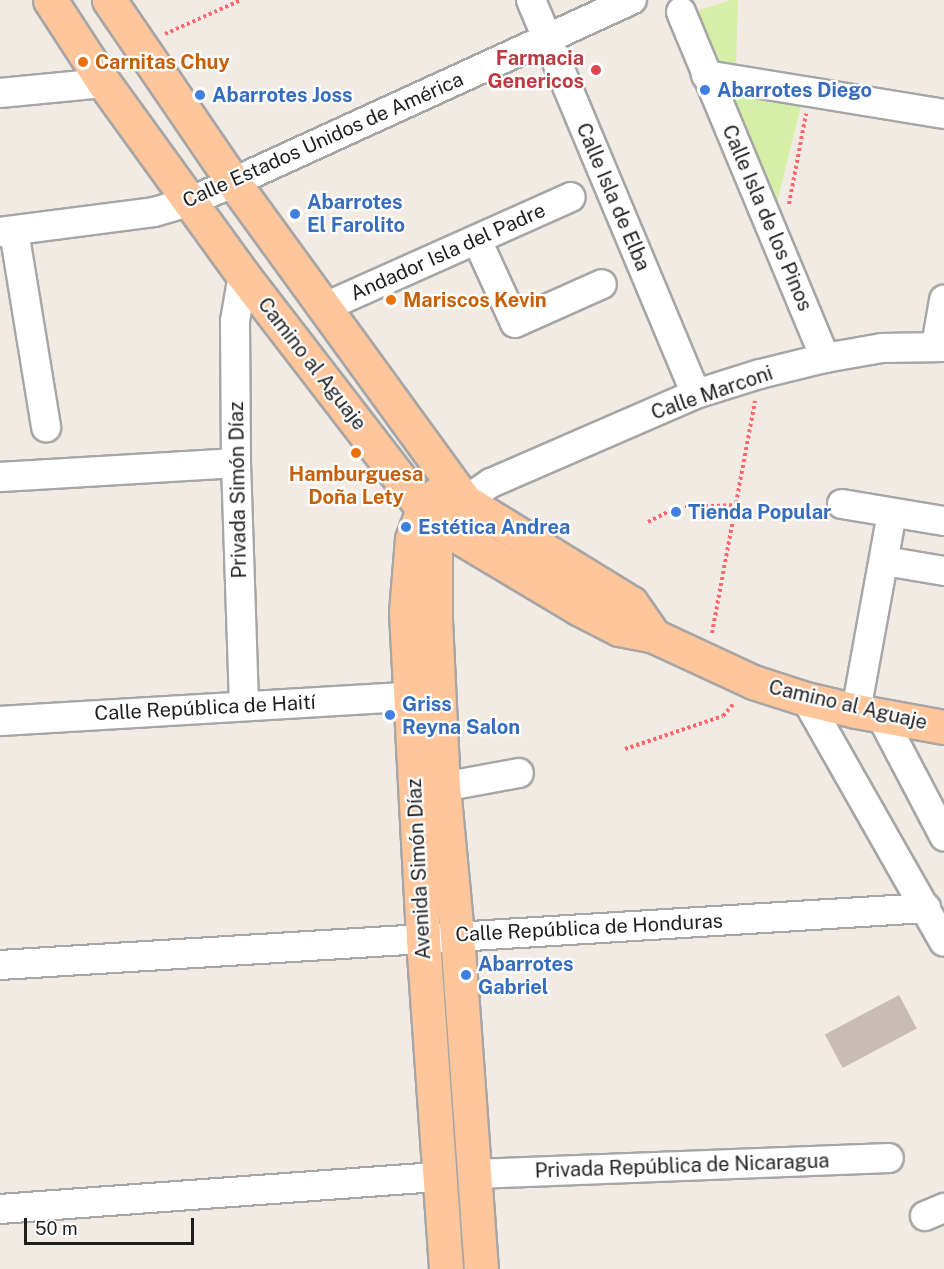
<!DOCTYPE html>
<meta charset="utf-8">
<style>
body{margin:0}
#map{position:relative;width:944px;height:1269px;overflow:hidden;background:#f1ebe4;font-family:"Public Sans",sans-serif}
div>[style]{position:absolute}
.grass>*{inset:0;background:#d5f0a6}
.building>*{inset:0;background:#c9bcb7;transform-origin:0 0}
.path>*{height:4px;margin-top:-2px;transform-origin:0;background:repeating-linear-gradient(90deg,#ff676e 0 3px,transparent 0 6px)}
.roads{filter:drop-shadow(2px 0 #a6a6a6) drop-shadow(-2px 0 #a6a6a6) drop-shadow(0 2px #a6a6a6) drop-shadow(0 -2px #a6a6a6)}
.minor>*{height:28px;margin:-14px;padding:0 14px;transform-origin:14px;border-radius:14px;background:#fff}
.major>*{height:33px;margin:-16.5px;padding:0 16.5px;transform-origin:16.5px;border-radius:16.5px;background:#ffc59b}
.dots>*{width:16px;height:16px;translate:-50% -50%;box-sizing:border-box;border:3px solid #fff;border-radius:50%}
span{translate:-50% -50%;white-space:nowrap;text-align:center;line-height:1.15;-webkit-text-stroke:4.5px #fff;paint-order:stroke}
.health-label{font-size:20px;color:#be3a42;font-weight:700}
.right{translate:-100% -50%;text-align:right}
.food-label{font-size:20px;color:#c56008;font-weight:700}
.left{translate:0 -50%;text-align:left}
.shop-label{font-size:20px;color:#366cbe;font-weight:700}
.street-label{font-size:20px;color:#1f1f1f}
.scale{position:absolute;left:24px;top:1218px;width:170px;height:27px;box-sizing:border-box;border:3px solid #1f1f1f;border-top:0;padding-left:8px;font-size:18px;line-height:21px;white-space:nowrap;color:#1f1f1f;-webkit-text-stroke:4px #fff;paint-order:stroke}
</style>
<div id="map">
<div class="grass">
<div style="clip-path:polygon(731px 0,738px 0,736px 67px,717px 61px,697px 11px)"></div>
<div style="clip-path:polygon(730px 86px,803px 98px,773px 219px)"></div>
</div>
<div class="building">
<div style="left:899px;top:995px;width:38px;height:84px;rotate:62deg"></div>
</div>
<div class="path">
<div style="left:165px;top:34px;width:83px;rotate:-24.1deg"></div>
<div style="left:789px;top:204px;width:92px;rotate:-79.3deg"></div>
<div style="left:648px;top:522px;width:22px;rotate:-27deg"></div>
<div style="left:668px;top:512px;width:20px;rotate:-15deg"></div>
<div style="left:687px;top:507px;width:50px;rotate:-2.3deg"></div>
<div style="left:712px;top:633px;width:236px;rotate:-79.5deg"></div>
<div style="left:625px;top:749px;width:103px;rotate:-18.6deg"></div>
<div style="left:723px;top:716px;width:18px;rotate:-49deg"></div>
</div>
<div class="roads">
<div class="minor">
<div style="left:531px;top:0;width:427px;rotate:67.3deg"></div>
<div style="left:681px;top:12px;width:375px;rotate:67.4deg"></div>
<div style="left:706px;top:75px;width:241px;rotate:9.3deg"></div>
<div style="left:0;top:93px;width:104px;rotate:-5.5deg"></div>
<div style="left:14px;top:231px;width:199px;rotate:80.7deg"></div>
<div style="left:0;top:232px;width:155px;rotate:-7.4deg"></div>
<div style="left:154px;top:212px;width:37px;rotate:-16deg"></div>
<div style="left:190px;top:202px;width:486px;rotate:-24.6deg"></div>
<div style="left:477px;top:240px;width:91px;rotate:65.4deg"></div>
<div style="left:515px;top:323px;width:95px;rotate:-24.1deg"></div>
<div style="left:243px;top:275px;width:47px;rotate:99.9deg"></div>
<div style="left:235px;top:321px;width:142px;rotate:89.6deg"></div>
<div style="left:236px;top:463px;width:243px;rotate:88.1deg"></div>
<div style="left:325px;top:307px;width:269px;rotate:-24.1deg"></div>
<div style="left:936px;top:346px;width:47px;rotate:-80.1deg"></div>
<div style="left:0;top:477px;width:236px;rotate:-3.4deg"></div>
<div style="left:465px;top:501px;width:32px;rotate:-35deg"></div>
<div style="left:491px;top:483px;width:223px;rotate:-23.5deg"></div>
<div style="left:696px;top:394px;width:67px;rotate:-17.4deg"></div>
<div style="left:760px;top:374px;width:67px;rotate:-13.8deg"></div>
<div style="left:825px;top:358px;width:58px;rotate:-10deg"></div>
<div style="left:882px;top:348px;width:62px;rotate:-0.9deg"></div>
<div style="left:842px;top:504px;width:103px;rotate:9.5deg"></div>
<div style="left:885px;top:561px;width:60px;rotate:9.6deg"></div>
<div style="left:806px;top:699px;width:279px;rotate:60.4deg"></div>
<div style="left:856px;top:711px;width:201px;rotate:-79.7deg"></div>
<div style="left:881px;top:716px;width:136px;rotate:62.3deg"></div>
<div style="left:0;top:721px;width:411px;rotate:-3.4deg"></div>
<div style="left:443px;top:787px;width:77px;rotate:-10.4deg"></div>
<div style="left:0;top:965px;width:928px;rotate:-3.52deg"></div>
<div style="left:476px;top:1174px;width:413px;rotate:-2.2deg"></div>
<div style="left:0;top:1209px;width:440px;rotate:-4.2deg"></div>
<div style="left:925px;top:1216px;width:21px;rotate:-23deg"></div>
</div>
<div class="major">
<div style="left:50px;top:0;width:99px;rotate:57deg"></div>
<div style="left:104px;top:83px;width:237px;rotate:54.1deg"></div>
<div style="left:243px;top:275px;width:295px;rotate:52.4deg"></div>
<div style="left:423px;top:509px;width:25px;rotate:43deg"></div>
<div style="left:441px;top:526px;width:160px;rotate:30.9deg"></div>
<div style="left:578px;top:608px;width:46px;rotate:27.1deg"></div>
<div style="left:619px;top:629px;width:36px;rotate:11deg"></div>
<div style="left:654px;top:636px;width:109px;rotate:24.9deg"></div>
<div style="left:753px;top:682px;width:56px;rotate:17.8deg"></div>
<div style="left:806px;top:699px;width:51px;rotate:13.5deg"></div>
<div style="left:856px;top:711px;width:89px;rotate:10.3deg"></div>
<div style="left:109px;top:0;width:222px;rotate:55.7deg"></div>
<div style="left:234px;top:183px;width:393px;rotate:54deg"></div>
<div style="left:465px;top:501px;width:195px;rotate:31.6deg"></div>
<div style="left:631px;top:603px;width:40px;rotate:55.1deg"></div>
<div style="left:436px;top:495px;width:19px;rotate:133deg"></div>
<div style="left:423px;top:509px;width:32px;rotate:110deg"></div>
<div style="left:412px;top:539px;width:73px;rotate:94.7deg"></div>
<div style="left:406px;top:612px;width:327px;rotate:87deg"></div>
<div style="left:423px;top:939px;width:331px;rotate:86deg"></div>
<div style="left:455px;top:511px;width:21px;rotate:133deg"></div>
<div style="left:441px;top:526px;width:19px;rotate:108deg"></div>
<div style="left:435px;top:544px;width:76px;rotate:90deg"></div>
<div style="left:435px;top:620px;width:167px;rotate:87.3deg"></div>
<div style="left:443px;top:787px;width:149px;rotate:84.6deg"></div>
<div style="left:457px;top:935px;width:335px;rotate:85.9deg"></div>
</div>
</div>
<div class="dots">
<div style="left:83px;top:62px;background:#e8710a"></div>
<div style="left:596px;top:70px;background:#e0444e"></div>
<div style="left:705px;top:90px;background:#3f7fe0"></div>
<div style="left:200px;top:95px;background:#3f7fe0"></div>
<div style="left:295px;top:214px;background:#3f7fe0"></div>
<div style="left:391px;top:300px;background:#e8710a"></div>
<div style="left:356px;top:453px;background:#e8710a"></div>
<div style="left:676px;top:512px;background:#3f7fe0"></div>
<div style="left:406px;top:527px;background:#3f7fe0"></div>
<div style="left:390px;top:715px;background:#3f7fe0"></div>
<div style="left:466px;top:975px;background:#3f7fe0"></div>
</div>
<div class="health-label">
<span class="right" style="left:584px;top:70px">Farmacia<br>Genericos</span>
</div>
<div class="food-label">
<span class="left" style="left:95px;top:62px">Carnitas Chuy</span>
<span class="left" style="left:403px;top:300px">Mariscos Kevin</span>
<span style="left:356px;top:486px">Hamburguesa<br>Doña Lety</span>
</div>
<div class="shop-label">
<span class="left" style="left:717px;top:90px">Abarrotes Diego</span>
<span class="left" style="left:212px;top:95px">Abarrotes Joss</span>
<span class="left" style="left:307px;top:214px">Abarrotes<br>El Farolito</span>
<span class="left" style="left:688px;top:512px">Tienda Popular</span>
<span class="left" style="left:418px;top:527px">Estética Andrea</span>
<span class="left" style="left:402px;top:716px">Griss<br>Reyna Salon</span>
<span class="left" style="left:478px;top:976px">Abarrotes<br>Gabriel</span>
</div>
<div class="street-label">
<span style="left:323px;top:140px;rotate:-24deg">Calle Estados Unidos de América</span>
<span style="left:613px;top:197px;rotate:67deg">Calle Isla de Elba</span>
<span style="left:767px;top:218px;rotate:67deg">Calle Isla de los Pinos</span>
<span style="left:448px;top:252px;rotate:-24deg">Andador Isla del Padre</span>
<span style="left:312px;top:364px;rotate:52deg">Camino al Aguaje</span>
<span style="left:712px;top:393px;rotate:-19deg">Calle Marconi</span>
<span style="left:238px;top:490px;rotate:-91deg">Privada Simón Díaz</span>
<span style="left:848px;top:705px;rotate:13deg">Camino al Aguaje</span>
<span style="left:205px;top:708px;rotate:-3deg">Calle República de Haití</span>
<span style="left:419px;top:869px;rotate:-93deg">Avenida Simón Díaz</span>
<span style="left:589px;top:928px;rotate:-3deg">Calle República de Honduras</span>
<span style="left:682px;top:1166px;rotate:-2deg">Privada República de Nicaragua</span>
</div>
<div class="scale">50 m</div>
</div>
